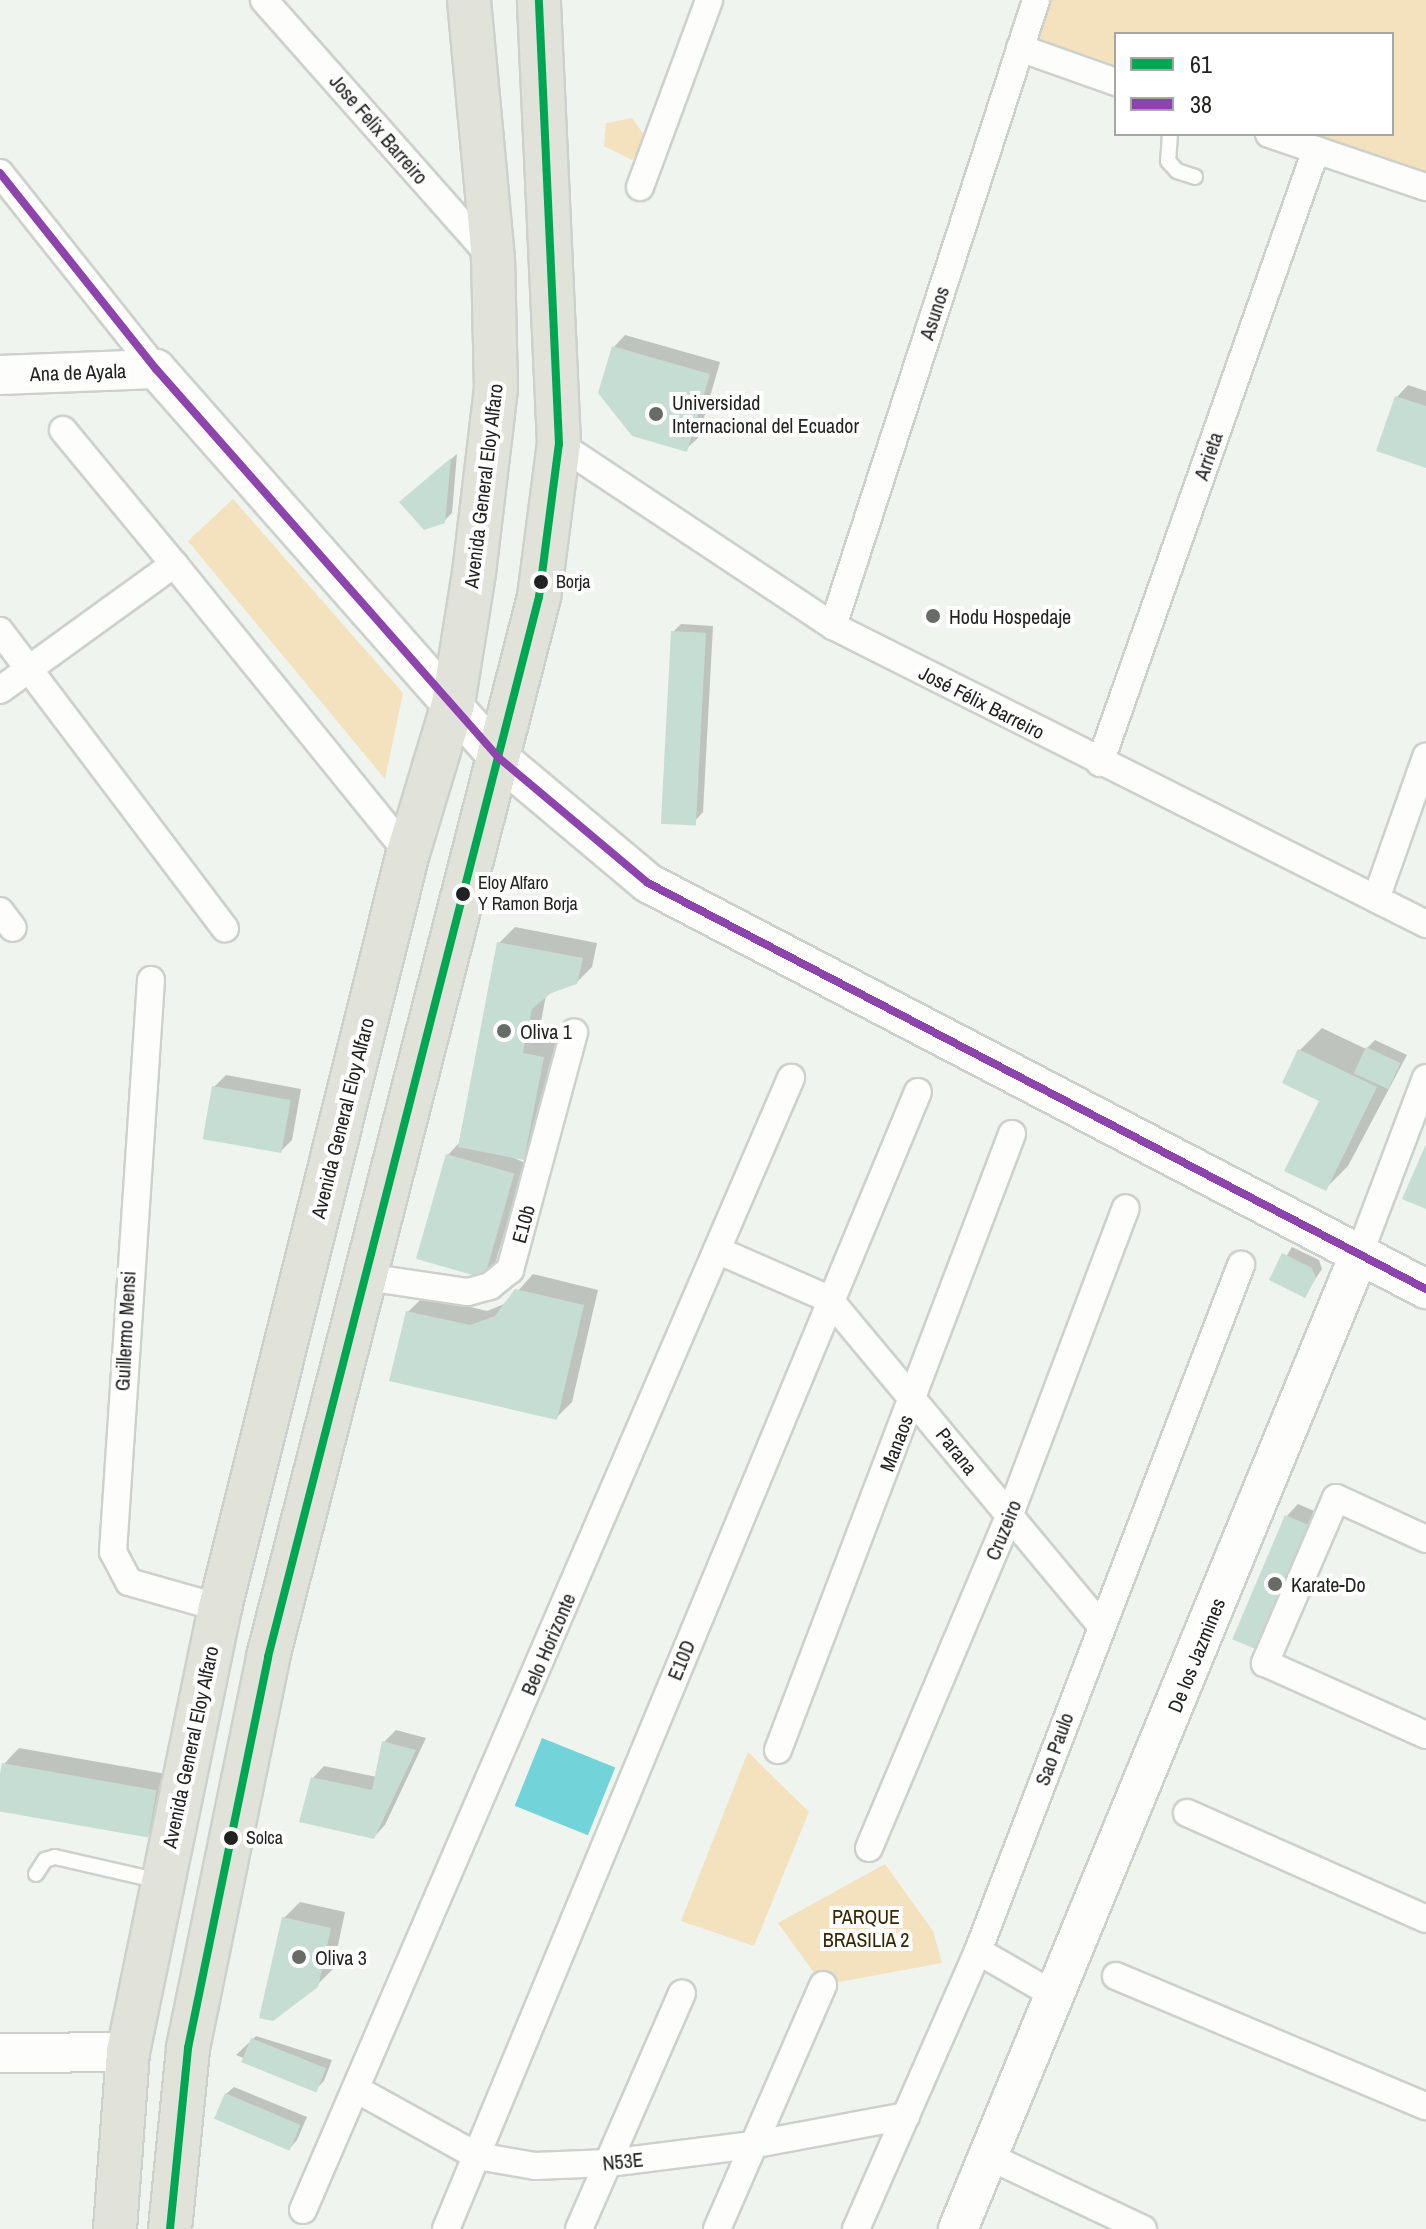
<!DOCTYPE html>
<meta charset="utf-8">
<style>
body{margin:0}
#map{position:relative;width:1426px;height:2229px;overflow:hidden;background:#eff4ee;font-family:"Archivo Narrow",sans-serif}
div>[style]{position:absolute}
.green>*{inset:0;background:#f3e2bd}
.water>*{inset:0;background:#72d4d8;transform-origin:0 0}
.shadow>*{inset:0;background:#0003}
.building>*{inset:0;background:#c6ddd4;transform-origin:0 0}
.roads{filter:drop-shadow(2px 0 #cdd1cc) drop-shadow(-2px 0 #cdd1cc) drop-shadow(0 2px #cdd1cc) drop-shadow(0 -2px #cdd1cc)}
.lane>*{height:14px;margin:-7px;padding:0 7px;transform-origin:7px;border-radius:7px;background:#fdfdfc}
.street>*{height:26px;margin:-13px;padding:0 13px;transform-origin:13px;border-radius:13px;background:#fdfdfc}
.secondary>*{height:38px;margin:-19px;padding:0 19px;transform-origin:19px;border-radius:19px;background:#fdfdfc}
.primary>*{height:42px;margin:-21px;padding:0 21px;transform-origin:21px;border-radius:21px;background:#e1e2d9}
.bus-1>*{height:8px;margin:-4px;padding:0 4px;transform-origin:4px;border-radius:4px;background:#00a651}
.bus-2>*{height:8px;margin:-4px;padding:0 4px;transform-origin:4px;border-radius:4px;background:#8e44ad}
.dots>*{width:22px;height:22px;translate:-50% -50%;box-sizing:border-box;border:4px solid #fff;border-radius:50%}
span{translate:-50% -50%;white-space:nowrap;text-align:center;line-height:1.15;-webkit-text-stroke:8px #fff;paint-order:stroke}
.bus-label{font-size:18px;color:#20231f}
.left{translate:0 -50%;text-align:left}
.street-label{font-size:20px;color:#20231f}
.poi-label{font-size:20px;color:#20231f}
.park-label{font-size:20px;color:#382601}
.legend{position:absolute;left:1114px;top:32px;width:280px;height:104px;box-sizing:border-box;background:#fff;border:2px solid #a6a7a5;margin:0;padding:10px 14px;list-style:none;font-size:24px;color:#20231f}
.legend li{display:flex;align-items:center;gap:16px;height:40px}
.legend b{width:40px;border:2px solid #a6a7a5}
</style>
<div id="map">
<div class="green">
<div style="clip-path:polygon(1040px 0,1426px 0,1426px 184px,1284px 134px,1392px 134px,1392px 34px,1116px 34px,1116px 75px,1025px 44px)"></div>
<div style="clip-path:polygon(632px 118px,646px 138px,632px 160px,604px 146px,606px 123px)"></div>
<div style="clip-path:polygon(233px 499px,403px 693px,385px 779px,188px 541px)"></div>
<div style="clip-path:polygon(748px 1752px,809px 1812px,754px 1946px,681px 1921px)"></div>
<div style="clip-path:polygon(885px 1864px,933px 1931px,942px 1963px,823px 1985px,778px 1923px)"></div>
</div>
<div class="water">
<div style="left:542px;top:1738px;width:79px;height:73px;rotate:22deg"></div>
</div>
<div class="shadow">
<div style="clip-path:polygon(625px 335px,720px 362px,698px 438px,686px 449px,614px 347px)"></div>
<div style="clip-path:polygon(1408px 385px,1426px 391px,1426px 466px,1397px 397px)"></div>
<div style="clip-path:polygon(457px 454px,452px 513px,444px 521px,409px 495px)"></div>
<div style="clip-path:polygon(681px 624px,713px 626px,703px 812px,692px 824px,673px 632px)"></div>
<div style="clip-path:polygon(515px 927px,597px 943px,592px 967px,576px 983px,546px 995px,538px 1038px,558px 1042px,539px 1142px,524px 1158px,508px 1155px,525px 1163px,495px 1264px,483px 1276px,448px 1155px,459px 1143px,499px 943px)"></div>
<div style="clip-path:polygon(1322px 1028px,1366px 1049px,1375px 1040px,1407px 1055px,1348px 1166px,1325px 1189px,1321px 1100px,1300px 1050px)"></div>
<div style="clip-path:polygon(226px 1075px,301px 1089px,292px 1140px,280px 1152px,214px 1087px)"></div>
<div style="clip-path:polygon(1292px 1247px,1319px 1260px,1322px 1269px,1304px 1296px,1272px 1279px)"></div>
<div style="clip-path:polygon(533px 1274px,598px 1290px,572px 1402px,556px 1418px,408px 1312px,424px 1296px,487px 1311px,507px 1303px)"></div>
<div style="clip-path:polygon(1298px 1504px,1328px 1517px,1264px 1651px,1287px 1516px)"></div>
<div style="clip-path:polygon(396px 1730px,426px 1738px,385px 1825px,374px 1837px,313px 1778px,324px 1766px,377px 1777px,384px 1742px)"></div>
<div style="clip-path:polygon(19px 1748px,172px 1775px,164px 1819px,148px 1835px,0 1809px,4px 1764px)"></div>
<div style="clip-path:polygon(300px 1902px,345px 1912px,333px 1969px,316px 1986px,284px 1918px)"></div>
<div style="clip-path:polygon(256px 2036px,332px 2060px,324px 2081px,317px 2088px,236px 2055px)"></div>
<div style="clip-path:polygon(234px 2087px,307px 2117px,297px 2140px,290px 2148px,226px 2094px)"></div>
</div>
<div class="building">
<div style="clip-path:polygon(612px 346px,710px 374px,687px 452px,632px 436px,598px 393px)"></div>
<div style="clip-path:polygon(1395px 396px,1426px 406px,1426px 468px,1376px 451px)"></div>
<div style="clip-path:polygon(451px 458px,445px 523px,424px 530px,399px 502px)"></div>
<div style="left:671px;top:631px;width:35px;height:193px;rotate:3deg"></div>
<div style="clip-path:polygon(497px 942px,583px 958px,577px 984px,551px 993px,532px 1009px,523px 1053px,544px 1057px,524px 1160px,458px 1147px)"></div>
<div style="left:1366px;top:1047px;width:38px;height:29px;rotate:25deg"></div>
<div style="clip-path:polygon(1298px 1049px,1377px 1087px,1326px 1191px,1284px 1171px,1319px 1101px,1282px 1083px)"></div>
<div style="left:212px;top:1086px;width:80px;height:54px;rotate:10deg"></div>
<div style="clip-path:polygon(1426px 1144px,1426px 1209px,1402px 1199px)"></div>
<div style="left:446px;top:1154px;width:71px;height:109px;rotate:16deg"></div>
<div style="clip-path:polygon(1282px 1253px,1312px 1268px,1316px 1278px,1305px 1298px,1269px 1280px)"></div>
<div style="clip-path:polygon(515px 1289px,584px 1305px,557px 1420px,389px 1381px,406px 1311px,470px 1325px,495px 1316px)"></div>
<div style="left:1285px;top:1515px;width:36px;height:135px;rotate:23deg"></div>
<div style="clip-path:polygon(382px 1741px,416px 1750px,374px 1839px,299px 1822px,311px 1777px,372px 1790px)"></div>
<div style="left:2px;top:1763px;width:157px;height:48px;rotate:10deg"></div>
<div style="clip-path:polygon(282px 1917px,331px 1928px,318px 1987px,273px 2021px,259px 2018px)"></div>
<div style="left:251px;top:2038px;width:81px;height:26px;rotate:22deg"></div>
<div style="left:225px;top:2093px;width:82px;height:28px;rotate:23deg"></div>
</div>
<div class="roads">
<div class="lane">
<div style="left:1170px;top:134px;width:27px;rotate:94deg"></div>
<div style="left:1168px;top:161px;width:13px;rotate:48deg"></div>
<div style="left:1177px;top:171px;width:19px;rotate:18deg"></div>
<div style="left:36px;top:1874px;width:17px;rotate:-57deg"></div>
<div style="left:45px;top:1860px;width:10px;rotate:-17deg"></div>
<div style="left:55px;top:1857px;width:108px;rotate:12.9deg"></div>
</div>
<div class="street">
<div style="left:264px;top:0;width:344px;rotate:48.5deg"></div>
<div style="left:1020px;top:48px;width:102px;rotate:19.5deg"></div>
<div style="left:1269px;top:134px;width:166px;rotate:18.7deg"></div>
<div style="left:0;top:173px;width:251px;rotate:51.5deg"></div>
<div style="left:640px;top:187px;width:199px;rotate:-69.7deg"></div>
<div style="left:63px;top:430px;width:174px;rotate:50.4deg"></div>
<div style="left:559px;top:444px;width:329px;rotate:33.6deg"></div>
<div style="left:833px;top:626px;width:664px;rotate:26.68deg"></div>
<div style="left:833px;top:626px;width:658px;rotate:-72.03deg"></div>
<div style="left:0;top:631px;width:373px;rotate:52.9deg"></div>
<div style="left:0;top:690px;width:215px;rotate:-35.9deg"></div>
<div style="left:174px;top:564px;width:372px;rotate:51deg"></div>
<div style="left:1100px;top:763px;width:650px;rotate:-70.59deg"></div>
<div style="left:1376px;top:899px;width:151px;rotate:-70.6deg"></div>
<div style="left:0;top:911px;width:21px;rotate:53deg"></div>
<div style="left:151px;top:980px;width:573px;rotate:93.8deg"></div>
<div style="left:113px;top:1552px;width:34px;rotate:62deg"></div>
<div style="left:129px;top:1582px;width:95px;rotate:15.9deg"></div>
<div style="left:717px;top:1250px;width:122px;rotate:23.6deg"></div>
<div style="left:829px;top:1299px;width:423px;rotate:50.2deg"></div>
<div style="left:1359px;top:1255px;width:189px;rotate:-69.3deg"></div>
<div style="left:366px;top:1277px;width:103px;rotate:8.4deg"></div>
<div style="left:468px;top:1292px;width:23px;rotate:-15deg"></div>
<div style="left:490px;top:1286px;width:26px;rotate:-39deg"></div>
<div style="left:510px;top:1270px;width:246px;rotate:-74.9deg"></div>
<div style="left:1426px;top:1539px;width:99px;rotate:-155.5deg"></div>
<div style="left:1336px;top:1498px;width:180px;rotate:113.3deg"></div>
<div style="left:1265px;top:1663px;width:176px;rotate:24.1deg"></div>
<div style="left:778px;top:1750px;width:659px;rotate:-69.2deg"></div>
<div style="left:1187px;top:1813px;width:261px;rotate:23.9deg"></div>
<div style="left:869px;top:1848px;width:359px;rotate:-67.1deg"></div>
<div style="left:1009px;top:1517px;width:330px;rotate:-69.3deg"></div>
<div style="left:978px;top:1951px;width:90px;rotate:30deg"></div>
<div style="left:1116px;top:1976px;width:336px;rotate:22.8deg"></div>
<div style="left:356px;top:2089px;width:138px;rotate:29deg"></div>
<div style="left:477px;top:2156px;width:59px;rotate:9.8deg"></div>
<div style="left:535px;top:2166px;width:74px;rotate:-2.3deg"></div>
<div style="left:609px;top:2163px;width:143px;rotate:-7.2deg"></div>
<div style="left:751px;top:2145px;width:158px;rotate:-10.6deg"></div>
<div style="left:990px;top:2157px;width:169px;rotate:25.2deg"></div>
<div style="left:303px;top:2210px;width:1233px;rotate:-66.68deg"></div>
<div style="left:446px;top:2229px;width:1231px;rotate:-67.46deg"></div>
<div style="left:579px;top:2229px;width:257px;rotate:-66.4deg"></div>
<div style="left:717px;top:2229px;width:266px;rotate:-66.5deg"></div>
<div style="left:856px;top:2229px;width:304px;rotate:-66.3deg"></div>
<div style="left:978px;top:1951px;width:735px;rotate:-69.02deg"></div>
</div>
<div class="secondary">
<div style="left:0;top:375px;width:156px;rotate:-2.2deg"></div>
<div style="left:156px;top:369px;width:519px;rotate:48.6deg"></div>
<div style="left:499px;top:758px;width:194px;rotate:40deg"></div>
<div style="left:648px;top:883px;width:878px;rotate:27.56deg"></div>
<div style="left:0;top:2053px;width:128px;rotate:-0.4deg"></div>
<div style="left:958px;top:2229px;width:1053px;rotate:-67.62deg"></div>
</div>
<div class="primary">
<div style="left:115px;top:2229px;width:177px;rotate:-85.8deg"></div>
<div style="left:128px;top:2052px;width:453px;rotate:-78.3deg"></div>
<div style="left:220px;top:1608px;width:778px;rotate:-76.02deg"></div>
<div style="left:408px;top:853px;width:156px;rotate:-73.2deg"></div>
<div style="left:453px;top:704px;width:133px;rotate:-80.9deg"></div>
<div style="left:474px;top:573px;width:185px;rotate:-83.2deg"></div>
<div style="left:496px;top:389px;width:130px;rotate:-91.3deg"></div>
<div style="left:493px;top:259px;width:260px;rotate:-95.3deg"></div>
<div style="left:170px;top:2229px;width:182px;rotate:-84.3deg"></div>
<div style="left:188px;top:2048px;width:399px;rotate:-78.4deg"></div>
<div style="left:268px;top:1657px;width:1094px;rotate:-75.66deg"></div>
<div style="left:539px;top:597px;width:154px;rotate:-82.6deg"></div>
<div style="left:559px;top:444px;width:444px;rotate:-92.6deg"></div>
</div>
</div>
<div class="bus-1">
<div style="left:170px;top:2229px;width:182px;rotate:-84.3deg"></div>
<div style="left:188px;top:2048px;width:399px;rotate:-78.4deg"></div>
<div style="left:268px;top:1657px;width:1094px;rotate:-75.66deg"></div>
<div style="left:539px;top:597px;width:154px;rotate:-82.6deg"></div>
<div style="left:559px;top:444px;width:444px;rotate:-92.6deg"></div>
</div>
<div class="bus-2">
<div style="left:0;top:173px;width:251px;rotate:51.5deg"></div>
<div style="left:156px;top:369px;width:519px;rotate:48.6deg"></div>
<div style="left:499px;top:758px;width:194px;rotate:40deg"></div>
<div style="left:648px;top:883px;width:878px;rotate:27.56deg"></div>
</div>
<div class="dots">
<div style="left:656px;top:414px;background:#686c67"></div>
<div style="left:541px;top:582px;background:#20231f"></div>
<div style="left:933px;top:616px;background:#686c67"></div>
<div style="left:463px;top:894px;background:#20231f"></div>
<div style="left:504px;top:1031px;background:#686c67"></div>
<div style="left:1275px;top:1584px;background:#686c67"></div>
<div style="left:231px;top:1838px;background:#20231f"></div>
<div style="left:299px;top:1957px;background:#686c67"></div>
</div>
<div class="bus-label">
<span class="left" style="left:556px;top:582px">Borja</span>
<span class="left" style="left:478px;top:894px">Eloy Alfaro<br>Y Ramon Borja</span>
<span class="left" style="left:246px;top:1838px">Solca</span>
</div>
<div class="street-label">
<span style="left:379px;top:129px;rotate:49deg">Jose Felix Barreiro</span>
<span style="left:934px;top:313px;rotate:-72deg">Asunos</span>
<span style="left:78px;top:372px;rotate:-2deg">Ana de Ayala</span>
<span style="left:1208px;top:456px;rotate:-71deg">Arrieta</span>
<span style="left:483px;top:486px;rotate:-83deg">Avenida General Eloy Alfaro</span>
<span style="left:982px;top:702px;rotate:27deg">José Félix Barreiro</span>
<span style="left:342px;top:1118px;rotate:-76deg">Avenida General Eloy Alfaro</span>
<span style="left:523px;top:1224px;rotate:-75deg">E10b</span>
<span style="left:125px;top:1331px;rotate:-87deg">Guillermo Mensi</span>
<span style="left:896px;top:1443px;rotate:-69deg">Manaos</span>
<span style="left:957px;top:1451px;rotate:52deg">Parana</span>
<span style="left:1003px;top:1530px;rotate:-68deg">Cruzeiro</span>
<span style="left:548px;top:1644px;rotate:-67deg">Belo Horizonte</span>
<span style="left:1196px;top:1655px;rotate:-68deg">De los Jazmines</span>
<span style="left:681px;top:1660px;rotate:-68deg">E10D</span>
<span style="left:190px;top:1747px;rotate:-78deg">Avenida General Eloy Alfaro</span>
<span style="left:1054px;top:1749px;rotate:-70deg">Sao Paulo</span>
<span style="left:623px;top:2161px;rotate:-6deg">N53E</span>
</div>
<div class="poi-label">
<span class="left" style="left:672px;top:414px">Universidad<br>Internacional del Ecuador</span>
<span class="left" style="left:949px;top:616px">Hodu Hospedaje</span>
<span class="left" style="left:520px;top:1031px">Oliva 1</span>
<span class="left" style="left:1291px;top:1584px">Karate-Do</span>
<span class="left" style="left:315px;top:1957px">Oliva 3</span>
</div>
<div class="park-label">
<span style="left:866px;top:1928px">PARQUE<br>BRASILIA 2</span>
</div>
<ul class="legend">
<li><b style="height:10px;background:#00a651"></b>61</li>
<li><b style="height:10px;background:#8e44ad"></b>38</li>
</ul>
</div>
